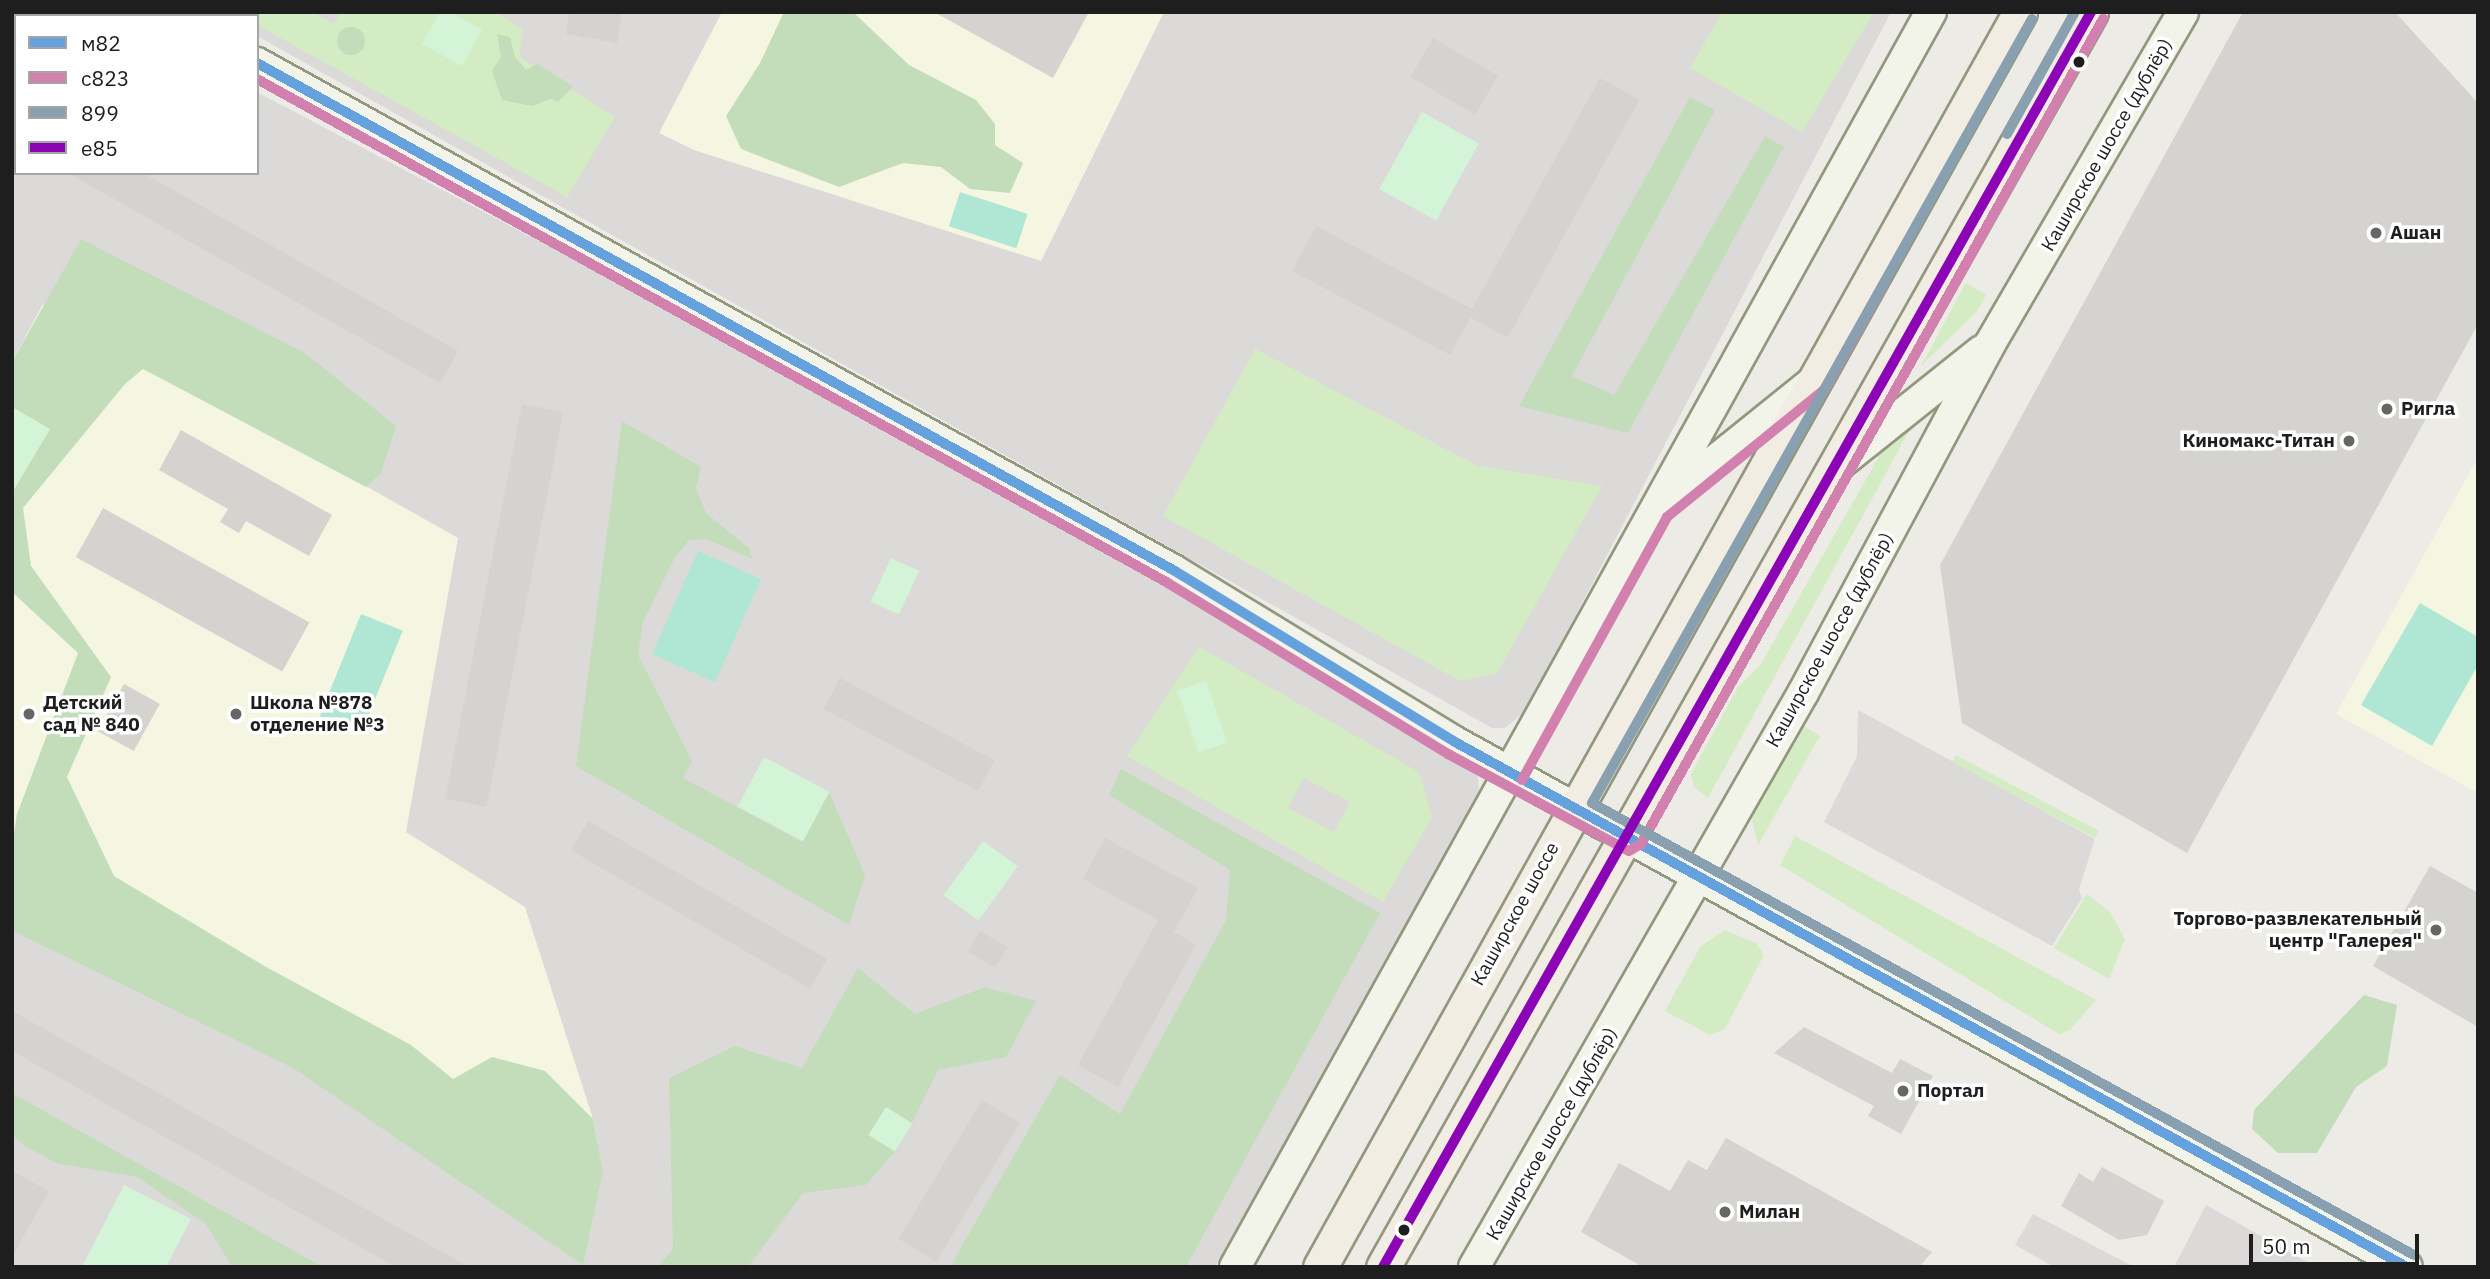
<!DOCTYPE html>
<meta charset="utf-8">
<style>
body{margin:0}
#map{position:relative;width:2490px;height:1279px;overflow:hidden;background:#ecebe6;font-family:"IBM Plex Sans",sans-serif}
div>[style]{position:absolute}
.residential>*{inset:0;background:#dbdad8}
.education>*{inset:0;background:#f4f6e1}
.grass>*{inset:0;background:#d4ecc3;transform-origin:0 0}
.forest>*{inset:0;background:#c3ddba}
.round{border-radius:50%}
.park>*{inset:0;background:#d3f4d7;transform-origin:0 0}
.pitch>*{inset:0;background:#afe6d4;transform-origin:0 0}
.building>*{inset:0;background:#d4d3cf;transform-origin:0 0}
.roads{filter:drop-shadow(2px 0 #92977e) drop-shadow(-2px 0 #92977e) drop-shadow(0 2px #92977e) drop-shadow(0 -2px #92977e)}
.secondary>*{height:30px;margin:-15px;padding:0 15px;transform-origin:15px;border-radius:15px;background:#f2f4e9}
.primary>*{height:33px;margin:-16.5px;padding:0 16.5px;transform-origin:16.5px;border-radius:16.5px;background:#f1ede3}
.bus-1>*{height:10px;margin:-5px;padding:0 5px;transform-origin:5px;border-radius:5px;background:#65a2dd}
.bus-2>*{height:10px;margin:-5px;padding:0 5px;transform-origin:5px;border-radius:5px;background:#d281ae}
.bus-3>*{height:10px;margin:-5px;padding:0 5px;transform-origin:5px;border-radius:5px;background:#89a0b0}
.bus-4>*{height:10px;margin:-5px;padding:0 5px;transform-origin:5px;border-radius:5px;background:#8b04b6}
.dots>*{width:19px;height:19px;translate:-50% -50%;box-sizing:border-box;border:4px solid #fff;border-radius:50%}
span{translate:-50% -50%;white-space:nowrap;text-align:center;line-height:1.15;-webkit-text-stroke:7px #fff;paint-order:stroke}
.street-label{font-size:19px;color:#1e1e1e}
.poi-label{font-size:19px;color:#1e1e1e;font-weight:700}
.left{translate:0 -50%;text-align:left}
.right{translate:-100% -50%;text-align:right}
.frame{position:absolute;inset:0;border:14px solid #1e1e1e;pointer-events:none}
.legend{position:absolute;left:14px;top:14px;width:245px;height:161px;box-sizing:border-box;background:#fff;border:2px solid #a5a5a5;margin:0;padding:9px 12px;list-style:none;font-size:21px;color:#1e1e1e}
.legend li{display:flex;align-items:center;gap:14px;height:35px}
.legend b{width:35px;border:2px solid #a5a5a5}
.scale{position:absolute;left:2249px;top:1234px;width:170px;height:32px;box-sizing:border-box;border:4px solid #1e1e1e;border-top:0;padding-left:9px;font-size:21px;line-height:24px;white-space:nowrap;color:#1e1e1e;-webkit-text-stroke:5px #fff;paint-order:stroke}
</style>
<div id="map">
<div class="residential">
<div style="clip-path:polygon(12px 12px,114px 16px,16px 16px,16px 173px,257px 173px,257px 92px,622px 285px,1136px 569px,1478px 776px,1479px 795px,1215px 1267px,12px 1267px)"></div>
<div style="clip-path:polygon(215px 12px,1891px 12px,1526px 710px,1505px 728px,1492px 728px,257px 36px,257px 16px)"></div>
<div style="clip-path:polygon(1858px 710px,2095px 839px,2079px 889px,2082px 898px,2052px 946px,1824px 822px,1857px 756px)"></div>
<div style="clip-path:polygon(2206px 1205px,2316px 1267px,2174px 1267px)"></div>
<div style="clip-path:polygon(2033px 1214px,2134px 1267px,2054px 1267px,2015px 1245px)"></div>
</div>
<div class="education">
<div style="clip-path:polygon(722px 12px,1164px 12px,1041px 261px,694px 150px,659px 133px)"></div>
<div style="clip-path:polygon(43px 304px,458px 538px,406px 832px,525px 907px,593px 1119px,603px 1170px,12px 881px,12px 362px)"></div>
<div style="clip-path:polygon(2478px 457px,2478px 793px,2336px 714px)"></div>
</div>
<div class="grass">
<div style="clip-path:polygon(260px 12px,312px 12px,334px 24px,340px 12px,496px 12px,523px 30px,519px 52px,523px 59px,615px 117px,567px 197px,257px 25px)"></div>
<div style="clip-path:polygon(1722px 12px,1874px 12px,1802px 132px,1690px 68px)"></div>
<div style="clip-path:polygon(1966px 283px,1986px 295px,1977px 311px,1921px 366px)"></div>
<div style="clip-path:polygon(1255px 349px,1478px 466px,1602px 486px,1497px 673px,1460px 681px,1163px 516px)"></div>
<div style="clip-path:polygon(1919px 413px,1708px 798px,1694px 787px,1691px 774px,1738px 687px,1761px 664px,1882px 451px)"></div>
<div style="clip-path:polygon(evenodd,1199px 647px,1419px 772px,1432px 817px,1383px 902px,1127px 756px,1199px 647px,1304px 778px,1350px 802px,1334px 832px,1288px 808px,1304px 778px)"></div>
<div style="clip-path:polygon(1801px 724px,1820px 736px,1758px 845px,1751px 816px)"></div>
<div style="left:1956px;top:755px;width:162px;height:8px;rotate:28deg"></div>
<div style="clip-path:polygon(1795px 836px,2096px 1000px,2070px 1030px,2059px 1034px,1780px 865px)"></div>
<div style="clip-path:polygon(2087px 894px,2110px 912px,2125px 939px,2109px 979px,2054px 948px)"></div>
<div style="clip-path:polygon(1724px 930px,1756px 943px,1764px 955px,1725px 1029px,1710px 1035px,1665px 1011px,1700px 947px)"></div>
</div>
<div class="forest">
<div style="clip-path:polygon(784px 12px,853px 12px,909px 65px,976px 100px,995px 124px,995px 145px,1023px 163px,1010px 193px,970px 189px,941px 167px,903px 163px,839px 187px,741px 149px,726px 116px,760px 63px)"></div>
<div class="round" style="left:337px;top:27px;width:28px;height:28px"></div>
<div style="clip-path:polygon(497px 34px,510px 37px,515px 57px,526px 70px,537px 64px,573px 86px,558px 102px,551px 99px,532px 106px,502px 100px,492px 71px,501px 57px)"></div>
<div style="clip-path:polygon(1690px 97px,1715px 110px,1572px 376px,1614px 395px,1765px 136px,1784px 147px,1628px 433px,1519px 406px)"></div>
<div style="clip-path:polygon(81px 239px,305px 353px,396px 426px,381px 473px,366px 487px,143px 369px,125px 384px,23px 508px,31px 566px,111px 677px,67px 777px,114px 876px,266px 967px,411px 1045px,453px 1079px,492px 1057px,545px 1071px,593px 1119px,603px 1170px,583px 1265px,293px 1068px,13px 931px,12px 845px,17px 814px,78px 653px,12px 592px,12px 362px)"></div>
<div style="clip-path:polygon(622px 421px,701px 467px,696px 488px,706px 513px,749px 548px,752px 559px,706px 539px,689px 540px,674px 559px,643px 622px,638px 655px,692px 761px,683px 778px,802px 842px,829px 792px,865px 875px,849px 925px,576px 766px)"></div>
<div style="clip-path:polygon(1121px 769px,1380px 913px,1186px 1267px,950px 1267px,1060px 1075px,1120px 1114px,1226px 920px,1230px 870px,1109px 795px)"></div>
<div style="clip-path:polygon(858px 968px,915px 1014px,985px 987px,1036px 1001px,1006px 1057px,938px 1070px,912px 1123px,886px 1107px,869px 1135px,895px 1151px,866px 1185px,803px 1193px,748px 1267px,657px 1267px,673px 1249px,669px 1078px,735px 1046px,802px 1068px)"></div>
<div style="clip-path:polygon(2364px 995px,2397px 1005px,2387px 1066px,2356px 1087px,2317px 1153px,2278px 1153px,2252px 1129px,2254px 1110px)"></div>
<div style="clip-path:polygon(12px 1093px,323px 1267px,232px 1267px,206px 1224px,137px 1177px,56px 1163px,25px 1146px,12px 1135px)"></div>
</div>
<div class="park">
<div style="clip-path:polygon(440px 12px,450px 12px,482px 30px,462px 66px,422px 44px)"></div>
<div style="left:1422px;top:112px;width:65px;height:88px;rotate:29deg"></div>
<div style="clip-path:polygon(12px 407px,50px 429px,12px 493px)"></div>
<div style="left:891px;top:558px;width:31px;height:48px;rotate:25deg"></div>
<div style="left:1206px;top:681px;width:65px;height:30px;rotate:71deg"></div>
<div style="left:764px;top:757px;width:74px;height:56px;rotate:28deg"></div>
<div style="left:983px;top:841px;width:43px;height:67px;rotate:36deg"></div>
<div style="left:886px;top:1107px;width:31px;height:33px;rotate:32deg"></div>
<div style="clip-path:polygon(124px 1185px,191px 1219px,166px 1267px,82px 1267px)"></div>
</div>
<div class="pitch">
<div style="left:960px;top:192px;width:71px;height:36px;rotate:18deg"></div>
<div style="left:698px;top:551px;width:69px;height:113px;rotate:24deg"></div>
<div style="clip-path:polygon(2420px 603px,2478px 637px,2478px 665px,2432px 746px,2361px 705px)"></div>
<div style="left:361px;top:614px;width:45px;height:110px;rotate:22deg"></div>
</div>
<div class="building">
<div style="clip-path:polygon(569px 12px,622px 12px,617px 43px,566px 34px)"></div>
<div style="clip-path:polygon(934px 12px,1089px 12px,1053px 78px)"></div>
<div style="clip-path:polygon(2243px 12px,2395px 12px,2478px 103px,2478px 324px,2187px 853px,1962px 723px,1940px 565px)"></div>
<div style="left:1433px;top:38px;width:75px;height:45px;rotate:30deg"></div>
<div style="left:1600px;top:78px;width:45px;height:272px;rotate:29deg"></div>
<div style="clip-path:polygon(68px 173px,143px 173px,458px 351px,440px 383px)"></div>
<div style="left:1316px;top:226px;width:179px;height:51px;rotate:28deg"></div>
<div style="left:522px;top:404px;width:42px;height:402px;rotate:11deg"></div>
<div style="clip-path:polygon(181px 430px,332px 515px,309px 556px,246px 521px,239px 533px,220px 522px,228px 509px,159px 470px)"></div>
<div style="left:103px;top:508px;width:236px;height:56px;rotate:29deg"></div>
<div style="left:840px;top:678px;width:175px;height:35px;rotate:28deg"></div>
<div style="left:124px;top:684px;width:41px;height:54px;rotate:29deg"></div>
<div style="left:588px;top:821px;width:276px;height:34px;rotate:30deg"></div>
<div style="clip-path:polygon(1105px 838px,1198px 888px,1174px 932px,1196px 945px,1118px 1087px,1078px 1065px,1158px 920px,1083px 879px)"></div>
<div style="clip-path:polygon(2430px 866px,2478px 893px,2478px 1027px,2373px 966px)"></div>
<div style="left:980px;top:931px;width:32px;height:24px;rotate:30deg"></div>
<div style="clip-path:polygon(12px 1011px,469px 1267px,396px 1267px,12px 1051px)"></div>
<div style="clip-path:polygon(1804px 1027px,1892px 1073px,1900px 1059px,1933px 1076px,1901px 1134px,1868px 1116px,1874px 1106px,1774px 1053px)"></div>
<div style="left:982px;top:1100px;width:44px;height:162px;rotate:31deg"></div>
<div style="clip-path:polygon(1726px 1138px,1932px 1252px,1919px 1267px,1643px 1267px,1581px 1232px,1619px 1163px,1670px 1191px,1688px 1160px,1707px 1170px)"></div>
<div style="clip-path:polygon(2102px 1167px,2164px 1201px,2147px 1235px,2119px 1240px,2061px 1206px,2079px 1173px,2093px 1182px)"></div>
<div style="clip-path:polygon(12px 1171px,49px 1191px,12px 1257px)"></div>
</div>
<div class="roads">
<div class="secondary">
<div style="left:158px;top:12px;width:8px;rotate:30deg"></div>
<div style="left:257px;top:63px;width:1049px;rotate:28.96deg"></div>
<div style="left:1175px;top:571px;width:328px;rotate:31.4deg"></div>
<div style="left:1455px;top:742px;width:1087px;rotate:28.88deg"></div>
<div style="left:1837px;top:466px;width:184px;rotate:-38.6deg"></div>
<div style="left:1665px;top:501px;width:185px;rotate:-38.9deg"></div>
<div style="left:1235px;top:1267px;width:1435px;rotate:-60.99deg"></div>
<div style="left:1474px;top:1267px;width:662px;rotate:-60.18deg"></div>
<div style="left:1803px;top:693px;width:396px;rotate:-61.8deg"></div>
<div style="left:1990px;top:344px;width:384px;rotate:-59.8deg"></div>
</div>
<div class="primary">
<div style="left:1320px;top:1267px;width:1437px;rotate:-60.85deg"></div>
<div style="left:1383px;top:1267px;width:1441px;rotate:-60.57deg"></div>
</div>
</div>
<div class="bus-1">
<div style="left:257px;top:63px;width:1049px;rotate:28.96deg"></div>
<div style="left:1175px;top:571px;width:328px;rotate:31.4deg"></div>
<div style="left:1455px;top:742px;width:1087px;rotate:28.88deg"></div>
</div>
<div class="bus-2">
<div style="left:257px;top:79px;width:1041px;rotate:28.95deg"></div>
<div style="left:1168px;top:583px;width:328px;rotate:31.4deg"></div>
<div style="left:1448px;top:754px;width:205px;rotate:28.2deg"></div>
<div style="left:1629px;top:851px;width:14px;rotate:-30deg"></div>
<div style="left:1641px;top:844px;width:946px;rotate:-60.75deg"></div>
<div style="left:1522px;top:780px;width:300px;rotate:-61.1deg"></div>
<div style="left:1667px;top:517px;width:203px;rotate:-39deg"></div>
<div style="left:1825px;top:389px;width:123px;rotate:-60.7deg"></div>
</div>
<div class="bus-3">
<div style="left:2032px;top:19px;width:899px;rotate:119.3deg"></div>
<div style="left:1592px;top:803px;width:938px;rotate:28.81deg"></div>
<div style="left:2007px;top:134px;width:140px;rotate:-60.9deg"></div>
</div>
<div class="bus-4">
<div style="left:1383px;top:1267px;width:1441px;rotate:-60.57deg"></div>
</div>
<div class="dots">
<div style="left:2079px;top:62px;background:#1e1e1e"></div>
<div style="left:2376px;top:233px;background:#666664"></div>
<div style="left:2387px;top:409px;background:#666664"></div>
<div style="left:2349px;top:441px;background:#666664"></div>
<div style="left:29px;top:714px;background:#666664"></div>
<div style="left:236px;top:714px;background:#666664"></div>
<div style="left:2436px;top:930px;background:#666664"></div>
<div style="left:1903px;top:1091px;background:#666664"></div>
<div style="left:1725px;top:1212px;background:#666664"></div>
<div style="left:1404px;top:1230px;background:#1e1e1e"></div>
</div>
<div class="street-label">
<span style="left:2107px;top:145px;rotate:-60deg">Каширское шоссе (дублёр)</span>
<span style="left:1830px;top:640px;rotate:-61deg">Каширское шоссе (дублёр)</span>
<span style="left:1515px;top:914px;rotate:-61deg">Каширское шоссе</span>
<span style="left:1552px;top:1134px;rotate:-60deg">Каширское шоссе (дублёр)</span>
</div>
<div class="poi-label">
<span class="left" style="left:2390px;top:233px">Ашан</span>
<span class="left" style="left:2401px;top:409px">Ригла</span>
<span class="right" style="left:2335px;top:441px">Киномакс-Титан</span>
<span class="left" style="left:43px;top:714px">Детский<br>сад № 840</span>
<span class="left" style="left:250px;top:714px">Школа №878<br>отделение №3</span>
<span class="right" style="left:2422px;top:930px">Торгово-развлекательный<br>центр "Галерея"</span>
<span class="left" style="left:1917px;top:1091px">Портал</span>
<span class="left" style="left:1739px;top:1212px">Милан</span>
</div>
<div class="frame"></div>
<ul class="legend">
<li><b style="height:9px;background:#65a2dd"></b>м82</li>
<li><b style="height:9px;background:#d281ae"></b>с823</li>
<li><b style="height:9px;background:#89a0b0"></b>899</li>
<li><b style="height:9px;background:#8b04b6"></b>е85</li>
</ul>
<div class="scale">50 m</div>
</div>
